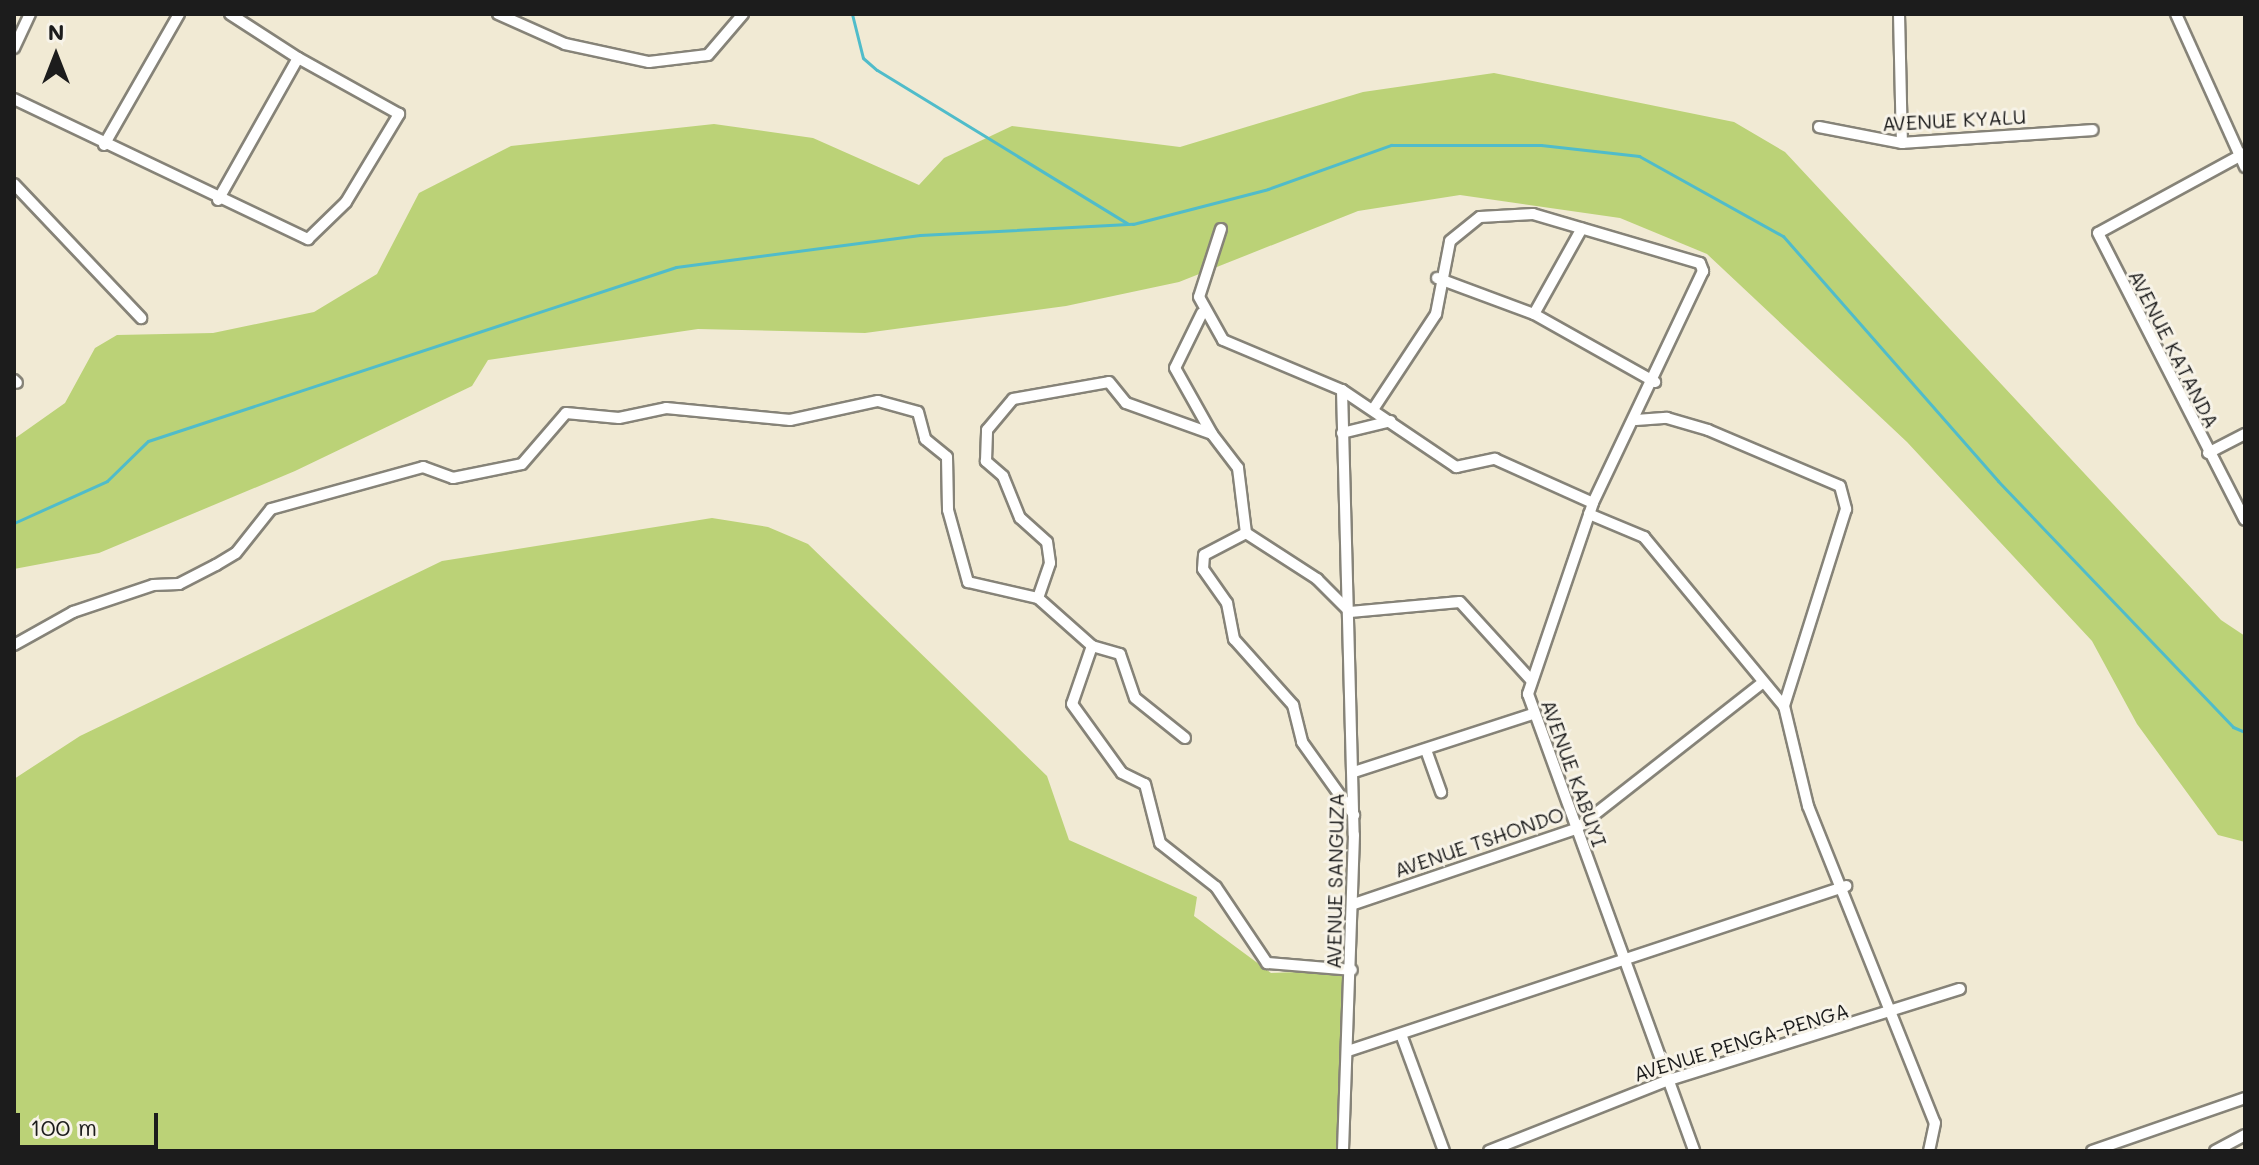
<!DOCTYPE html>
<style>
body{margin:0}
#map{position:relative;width:2259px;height:1165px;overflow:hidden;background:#f1ead4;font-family:Mali,sans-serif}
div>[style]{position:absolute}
.green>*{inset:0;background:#bbd277}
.stream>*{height:3px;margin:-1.5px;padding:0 1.5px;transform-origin:1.5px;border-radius:1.5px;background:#50bcca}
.roads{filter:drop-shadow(2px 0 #868378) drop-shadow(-2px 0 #868378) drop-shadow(0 2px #868378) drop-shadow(0 -2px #868378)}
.street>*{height:10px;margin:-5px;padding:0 5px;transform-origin:5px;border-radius:5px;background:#fff}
span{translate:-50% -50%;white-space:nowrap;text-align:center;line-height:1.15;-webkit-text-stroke:6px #f7f3e8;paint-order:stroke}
.street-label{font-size:20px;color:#1c1c1c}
.frame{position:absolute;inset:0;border:16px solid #1c1c1c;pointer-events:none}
.north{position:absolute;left:16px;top:16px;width:80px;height:80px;-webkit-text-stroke:6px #f7f3e8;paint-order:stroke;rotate:0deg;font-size:22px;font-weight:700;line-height:32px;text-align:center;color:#1c1c1c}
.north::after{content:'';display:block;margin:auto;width:28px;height:36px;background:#1c1c1c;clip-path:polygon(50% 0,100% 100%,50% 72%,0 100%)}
.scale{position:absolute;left:16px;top:1113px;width:142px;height:36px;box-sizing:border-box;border:4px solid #1c1c1c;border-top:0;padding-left:10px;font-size:24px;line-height:28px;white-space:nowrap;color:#1c1c1c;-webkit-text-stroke:6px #f7f3e8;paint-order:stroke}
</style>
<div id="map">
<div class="green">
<div style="clip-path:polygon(1494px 73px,1734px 122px,1785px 152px,2221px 620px,2245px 636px,2245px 842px,2218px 835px,2137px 724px,2092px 641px,1907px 442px,1707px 254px,1620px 218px,1460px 195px,1358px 211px,1179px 282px,1066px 306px,865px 333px,698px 329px,488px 360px,472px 386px,295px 471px,99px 553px,14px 569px,14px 439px,65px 403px,95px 348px,117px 335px,213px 333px,314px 312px,377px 274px,419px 193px,511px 146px,714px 124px,813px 138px,919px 185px,944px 158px,1012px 126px,1180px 147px,1363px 92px)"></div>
<div style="clip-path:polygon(712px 518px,768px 527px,808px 544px,1047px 776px,1069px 840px,1197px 897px,1194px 916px,1271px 973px,1352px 970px,1343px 1151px,14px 1151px,14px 779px,80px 736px,442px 561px)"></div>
</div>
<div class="stream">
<div style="left:852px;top:14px;width:45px;rotate:76deg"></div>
<div style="left:863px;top:58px;width:18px;rotate:41deg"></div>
<div style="left:877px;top:70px;width:294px;rotate:31.5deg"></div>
<div style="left:14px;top:523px;width:102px;rotate:-24.3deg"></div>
<div style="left:107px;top:481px;width:57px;rotate:-44.3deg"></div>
<div style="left:148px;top:441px;width:556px;rotate:-18.24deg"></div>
<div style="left:676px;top:267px;width:246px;rotate:-7.5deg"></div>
<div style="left:920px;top:235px;width:213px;rotate:-3deg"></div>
<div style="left:1133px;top:224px;width:139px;rotate:-14.5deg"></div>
<div style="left:1268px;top:189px;width:131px;rotate:-19.7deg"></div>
<div style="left:1391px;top:145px;width:150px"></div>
<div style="left:1541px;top:145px;width:99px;rotate:6.4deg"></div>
<div style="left:1639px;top:156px;width:165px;rotate:29.1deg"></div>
<div style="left:1783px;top:236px;width:326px;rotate:48.7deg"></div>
<div style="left:1998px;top:481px;width:340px;rotate:46.3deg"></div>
<div style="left:2233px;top:727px;width:13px;rotate:23deg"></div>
</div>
<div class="roads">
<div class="street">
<div style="left:498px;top:14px;width:73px;rotate:24.1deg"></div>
<div style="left:565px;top:44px;width:86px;rotate:12.1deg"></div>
<div style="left:649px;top:62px;width:59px;rotate:-6.8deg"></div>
<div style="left:708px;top:55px;width:54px;rotate:-49.5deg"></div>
<div style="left:1899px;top:14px;width:129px;rotate:88.7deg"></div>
<div style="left:2176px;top:14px;width:168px;rotate:65.7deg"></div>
<div style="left:14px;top:48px;width:38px;rotate:-65deg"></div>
<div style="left:14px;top:99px;width:326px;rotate:25.5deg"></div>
<div style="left:308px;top:239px;width:53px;rotate:-44.2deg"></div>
<div style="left:346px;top:202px;width:103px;rotate:-58.9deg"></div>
<div style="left:399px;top:114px;width:115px;rotate:-151deg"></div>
<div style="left:1819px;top:127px;width:85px;rotate:10.9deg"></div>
<div style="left:1902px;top:143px;width:191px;rotate:-3.9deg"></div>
<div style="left:104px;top:145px;width:151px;rotate:-60.2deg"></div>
<div style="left:2245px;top:153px;width:167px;rotate:151.4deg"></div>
<div style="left:2098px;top:233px;width:322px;rotate:62.9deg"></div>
<div style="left:14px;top:184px;width:185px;rotate:46.5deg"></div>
<div style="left:218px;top:200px;width:163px;rotate:-60.6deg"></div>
<div style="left:298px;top:58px;width:81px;rotate:-147.1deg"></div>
<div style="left:1221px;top:229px;width:71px;rotate:107.9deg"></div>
<div style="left:1199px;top:297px;width:49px;rotate:60.8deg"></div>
<div style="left:1223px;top:340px;width:129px;rotate:22.8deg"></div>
<div style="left:1342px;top:390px;width:138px;rotate:34deg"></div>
<div style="left:1456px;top:467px;width:40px;rotate:-12deg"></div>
<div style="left:1495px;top:459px;width:107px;rotate:24.2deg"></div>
<div style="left:1437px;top:278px;width:103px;rotate:20.4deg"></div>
<div style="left:1534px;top:314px;width:139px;rotate:29.3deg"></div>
<div style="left:1202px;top:313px;width:61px;rotate:116.1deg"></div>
<div style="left:1175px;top:368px;width:76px;rotate:60.7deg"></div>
<div style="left:1534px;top:314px;width:98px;rotate:-60.8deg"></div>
<div style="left:14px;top:380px;width:4px;rotate:45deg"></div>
<div style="left:1342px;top:390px;width:445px;rotate:88.5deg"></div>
<div style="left:1354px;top:835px;width:316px;rotate:92deg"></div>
<div style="left:1374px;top:408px;width:113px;rotate:-56.6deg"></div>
<div style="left:1436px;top:314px;width:74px;rotate:-79.1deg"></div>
<div style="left:1450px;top:241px;width:38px;rotate:-39deg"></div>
<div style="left:1480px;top:217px;width:53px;rotate:-3.2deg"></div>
<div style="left:1533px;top:214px;width:174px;rotate:16.4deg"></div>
<div style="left:1700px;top:263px;width:9px;rotate:69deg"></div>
<div style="left:1703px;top:271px;width:257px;rotate:115.4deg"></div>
<div style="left:1593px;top:503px;width:202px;rotate:108.8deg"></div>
<div style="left:1528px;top:694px;width:486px;rotate:70deg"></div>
<div style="left:1636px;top:420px;width:31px;rotate:-4deg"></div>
<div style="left:1667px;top:418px;width:43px;rotate:16.3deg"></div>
<div style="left:1708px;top:430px;width:143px;rotate:23deg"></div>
<div style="left:1840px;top:486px;width:24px;rotate:75deg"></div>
<div style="left:1846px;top:509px;width:207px;rotate:107.5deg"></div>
<div style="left:1342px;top:433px;width:50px;rotate:-13.8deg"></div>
<div style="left:2208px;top:453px;width:42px;rotate:-27.2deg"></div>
<div style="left:1589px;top:514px;width:60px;rotate:22.7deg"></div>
<div style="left:1644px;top:537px;width:219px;rotate:50.4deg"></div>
<div style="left:1784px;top:706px;width:103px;rotate:76.5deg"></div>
<div style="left:1808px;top:806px;width:341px;rotate:68.2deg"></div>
<div style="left:1935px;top:1123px;width:29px;rotate:102deg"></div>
<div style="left:1246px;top:533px;width:47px;rotate:152.4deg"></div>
<div style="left:1204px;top:555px;width:14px;rotate:94deg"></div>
<div style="left:1203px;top:569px;width:42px;rotate:54.8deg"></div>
<div style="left:1227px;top:603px;width:37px;rotate:79deg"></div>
<div style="left:1234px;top:639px;width:89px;rotate:48.2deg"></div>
<div style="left:1293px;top:705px;width:38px;rotate:76deg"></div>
<div style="left:1302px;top:742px;width:90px;rotate:54.5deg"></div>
<div style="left:1246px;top:533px;width:85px;rotate:32.9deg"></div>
<div style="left:1317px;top:579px;width:47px;rotate:45deg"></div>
<div style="left:1350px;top:612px;width:110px;rotate:-5.2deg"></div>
<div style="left:1460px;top:602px;width:105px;rotate:47.7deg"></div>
<div style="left:1038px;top:598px;width:37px;rotate:-71deg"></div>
<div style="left:1050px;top:563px;width:21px;rotate:-98deg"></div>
<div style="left:1047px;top:542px;width:36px;rotate:-138deg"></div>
<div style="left:1020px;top:518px;width:45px;rotate:-112deg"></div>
<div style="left:1003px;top:476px;width:23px;rotate:-139deg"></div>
<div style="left:986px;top:461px;width:31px;rotate:-88deg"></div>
<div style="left:987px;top:430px;width:40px;rotate:-50deg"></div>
<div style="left:1013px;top:399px;width:97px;rotate:-10deg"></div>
<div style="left:1109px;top:382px;width:27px;rotate:51deg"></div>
<div style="left:1126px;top:403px;width:91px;rotate:19.8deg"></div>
<div style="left:1212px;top:434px;width:43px;rotate:52.6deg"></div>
<div style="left:1238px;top:468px;width:65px;rotate:83deg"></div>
<div style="left:14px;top:645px;width:68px;rotate:-29.2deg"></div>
<div style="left:73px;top:612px;width:84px;rotate:-18.6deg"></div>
<div style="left:153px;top:585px;width:26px;rotate:-2deg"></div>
<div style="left:179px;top:584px;width:42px;rotate:-27.2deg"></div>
<div style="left:216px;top:565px;width:23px;rotate:-31deg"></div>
<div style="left:236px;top:553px;width:56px;rotate:-51.5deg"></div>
<div style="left:271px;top:509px;width:158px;rotate:-15.4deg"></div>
<div style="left:423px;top:467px;width:32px;rotate:20deg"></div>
<div style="left:453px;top:478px;width:70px;rotate:-11.5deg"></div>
<div style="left:522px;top:464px;width:67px;rotate:-49.2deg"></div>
<div style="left:566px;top:413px;width:53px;rotate:5.4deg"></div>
<div style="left:619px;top:418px;width:48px;rotate:-12deg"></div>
<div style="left:666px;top:408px;width:125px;rotate:5.5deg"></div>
<div style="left:790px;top:420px;width:90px;rotate:-12.2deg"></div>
<div style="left:878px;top:401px;width:41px;rotate:15.4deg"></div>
<div style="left:918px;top:412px;width:28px;rotate:75deg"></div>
<div style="left:925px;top:439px;width:28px;rotate:39deg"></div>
<div style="left:947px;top:457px;width:53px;rotate:88.9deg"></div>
<div style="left:948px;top:510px;width:75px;rotate:74.5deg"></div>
<div style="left:968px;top:582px;width:72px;rotate:12.9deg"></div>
<div style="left:1038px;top:598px;width:72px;rotate:41.6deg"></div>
<div style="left:1092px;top:646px;width:29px;rotate:16deg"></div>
<div style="left:1120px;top:654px;width:46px;rotate:71.2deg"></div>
<div style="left:1135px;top:698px;width:64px;rotate:38.7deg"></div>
<div style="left:1092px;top:646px;width:61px;rotate:109deg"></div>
<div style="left:1072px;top:704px;width:85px;rotate:54.1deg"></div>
<div style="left:1122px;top:773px;width:25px;rotate:26deg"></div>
<div style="left:1145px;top:784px;width:61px;rotate:75.7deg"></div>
<div style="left:1160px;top:843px;width:71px;rotate:38.2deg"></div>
<div style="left:1216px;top:887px;width:92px;rotate:56.1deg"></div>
<div style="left:1267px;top:963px;width:85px;rotate:4.7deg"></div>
<div style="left:1426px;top:750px;width:45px;rotate:70.3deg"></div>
<div style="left:1354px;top:772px;width:187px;rotate:-18deg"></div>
<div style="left:1354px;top:904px;width:234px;rotate:-18.7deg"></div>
<div style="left:1576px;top:829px;width:235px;rotate:-38.1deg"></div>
<div style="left:1402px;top:1037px;width:121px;rotate:69.8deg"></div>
<div style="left:1348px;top:1051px;width:525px;rotate:-18.33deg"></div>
<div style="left:1489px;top:1151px;width:190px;rotate:-21.6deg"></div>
<div style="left:1666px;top:1081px;width:308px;rotate:-17.4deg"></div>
<div style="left:2092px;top:1151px;width:162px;rotate:-19.1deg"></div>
<div style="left:2215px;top:1151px;width:34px;rotate:-28deg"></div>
</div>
</div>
<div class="street-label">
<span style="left:1954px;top:120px;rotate:-3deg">AVENUE KYALU</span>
<span style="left:2174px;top:349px;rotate:63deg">AVENUE KATANDA</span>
<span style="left:1574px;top:773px;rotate:70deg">AVENUE KABUYI</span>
<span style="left:1479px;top:842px;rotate:-19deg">AVENUE TSHONDO</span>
<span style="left:1335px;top:881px;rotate:-89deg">AVENUE SANGUZA</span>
<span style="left:1741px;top:1042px;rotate:-17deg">AVENUE PENGA-PENGA</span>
</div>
<div class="frame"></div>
<div class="north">N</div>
<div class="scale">100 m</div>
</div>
